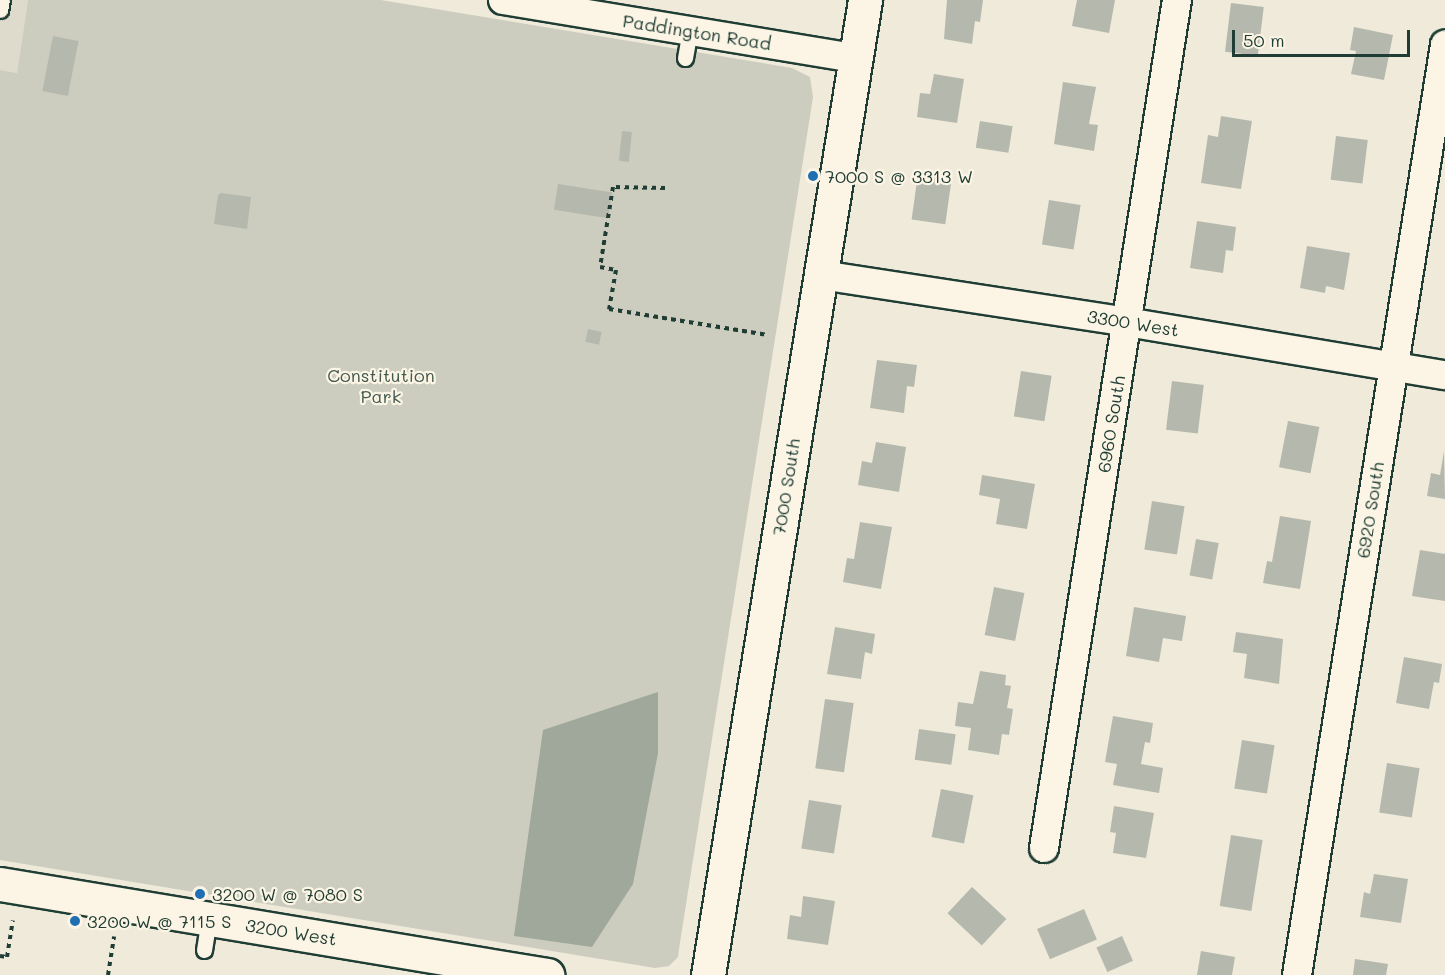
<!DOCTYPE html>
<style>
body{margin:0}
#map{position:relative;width:1445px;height:975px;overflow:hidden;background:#efeada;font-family:Mali,sans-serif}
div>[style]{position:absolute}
.built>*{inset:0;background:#dedbcc}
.green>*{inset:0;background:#cccdbf}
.water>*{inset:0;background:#9fa89a}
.building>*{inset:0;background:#b5b9ad;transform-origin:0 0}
.path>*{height:4px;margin-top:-2px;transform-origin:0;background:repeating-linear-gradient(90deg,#1f3d34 0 4.5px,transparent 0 9px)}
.roads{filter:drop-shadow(2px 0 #1f3d34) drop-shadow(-2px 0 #1f3d34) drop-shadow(0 2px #1f3d34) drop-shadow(0 -2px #1f3d34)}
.service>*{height:15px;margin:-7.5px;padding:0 7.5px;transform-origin:7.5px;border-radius:7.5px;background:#fcf5e5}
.minor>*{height:28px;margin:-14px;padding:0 14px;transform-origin:14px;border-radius:14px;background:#fcf5e5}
.tertiary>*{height:33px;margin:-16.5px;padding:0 16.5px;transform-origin:16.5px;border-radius:16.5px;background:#fcf5e5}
.secondary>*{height:33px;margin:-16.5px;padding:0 16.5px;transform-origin:16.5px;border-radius:16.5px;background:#fcf5e5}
.dots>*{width:16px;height:16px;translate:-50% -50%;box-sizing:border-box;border:3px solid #fcf5e5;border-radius:50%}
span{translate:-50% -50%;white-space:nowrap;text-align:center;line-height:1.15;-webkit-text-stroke:4.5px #fcf5e5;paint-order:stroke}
.street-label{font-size:18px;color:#1f3d34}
.poi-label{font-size:18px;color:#1f3d34}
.left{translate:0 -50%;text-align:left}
.park-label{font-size:18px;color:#425a50}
.scale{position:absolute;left:1232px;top:30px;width:178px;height:27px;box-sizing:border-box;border:3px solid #1f3d34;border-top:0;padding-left:8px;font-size:18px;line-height:21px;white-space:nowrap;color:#1f3d34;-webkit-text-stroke:4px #fcf5e5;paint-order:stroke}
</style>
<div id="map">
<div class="built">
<div style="clip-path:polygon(0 0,28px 0,17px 73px,0 70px)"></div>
</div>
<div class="green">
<div style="clip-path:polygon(28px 0,381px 0,792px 68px,810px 77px,813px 97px,679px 949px,678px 957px,669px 966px,655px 968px,0 860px,0 70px,17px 73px)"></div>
</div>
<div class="water">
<div style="clip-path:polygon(658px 692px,658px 753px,633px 884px,592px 947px,514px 936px,543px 730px)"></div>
</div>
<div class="building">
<div style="clip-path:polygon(947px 0,983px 0,980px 22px,975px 21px,972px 44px,944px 39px)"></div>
<div style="clip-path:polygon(1077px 0,1115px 0,1109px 33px,1072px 26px)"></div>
<div style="left:1231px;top:3px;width:33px;height:49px;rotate:7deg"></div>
<div style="clip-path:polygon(1354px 27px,1393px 35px,1384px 80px,1351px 74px,1356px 51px,1350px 50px)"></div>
<div style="left:53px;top:36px;width:26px;height:56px;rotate:11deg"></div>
<div style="clip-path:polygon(934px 74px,964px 79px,957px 123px,917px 117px,920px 93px,930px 94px)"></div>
<div style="clip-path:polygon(1063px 82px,1096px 87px,1089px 124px,1098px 125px,1094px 151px,1054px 144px)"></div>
<div style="clip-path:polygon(1221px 116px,1252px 121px,1241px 189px,1201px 183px,1208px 135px,1218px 137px)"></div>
<div style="left:980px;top:121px;width:33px;height:27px;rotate:9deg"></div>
<div style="left:622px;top:131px;width:10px;height:30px;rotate:6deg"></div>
<div style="left:1336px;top:136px;width:32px;height:44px;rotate:7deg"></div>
<div style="left:918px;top:174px;width:34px;height:46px;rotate:8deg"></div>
<div style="left:558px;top:184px;width:55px;height:26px;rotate:9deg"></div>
<div style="clip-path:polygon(221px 193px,251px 197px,247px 229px,214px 224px,218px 195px)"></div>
<div style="left:1049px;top:200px;width:32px;height:45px;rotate:9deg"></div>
<div style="clip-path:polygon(1197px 221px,1236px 227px,1233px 251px,1226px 250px,1223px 273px,1190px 268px)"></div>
<div style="clip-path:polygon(1307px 246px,1350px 253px,1344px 290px,1326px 286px,1325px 293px,1300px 288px)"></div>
<div style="left:588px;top:329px;width:14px;height:13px;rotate:12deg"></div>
<div style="clip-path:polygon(877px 360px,917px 365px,914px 387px,907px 386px,904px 413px,870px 408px)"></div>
<div style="left:1021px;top:371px;width:31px;height:46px;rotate:9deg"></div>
<div style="left:1172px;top:381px;width:32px;height:49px;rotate:7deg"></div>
<div style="left:1288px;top:421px;width:32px;height:47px;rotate:11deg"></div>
<div style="clip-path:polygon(876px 442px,906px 447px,899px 492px,858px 485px,862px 461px,872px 463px)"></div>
<div style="clip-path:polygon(1444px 451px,1445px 499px,1427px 496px,1431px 473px,1440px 475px)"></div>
<div style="clip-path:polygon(982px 475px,1035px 484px,1027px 529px,996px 524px,1000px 499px,979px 495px)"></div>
<div style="left:1152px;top:501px;width:33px;height:49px;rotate:9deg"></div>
<div style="clip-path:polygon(1280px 516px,1311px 521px,1300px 589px,1263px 583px,1267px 561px,1272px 562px)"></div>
<div style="clip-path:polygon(860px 522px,892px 527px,881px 589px,843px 582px,847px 558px,854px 559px)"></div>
<div style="left:1196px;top:539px;width:23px;height:37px;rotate:10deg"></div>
<div style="clip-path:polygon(1420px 550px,1445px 554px,1445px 601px,1412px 596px)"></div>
<div style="left:994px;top:587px;width:31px;height:49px;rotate:11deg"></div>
<div style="clip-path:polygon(1134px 607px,1186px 616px,1182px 641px,1163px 638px,1159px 662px,1126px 656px)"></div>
<div style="clip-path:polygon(835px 627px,875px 634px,872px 654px,865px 652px,861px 679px,827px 674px)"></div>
<div style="clip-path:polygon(1236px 632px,1283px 639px,1279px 684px,1244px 678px,1247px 654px,1233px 652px)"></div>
<div style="clip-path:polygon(1404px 657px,1442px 664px,1439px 683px,1434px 682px,1429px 709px,1396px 703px)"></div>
<div style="clip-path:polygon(980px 671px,1006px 675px,1005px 685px,1011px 686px,1007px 708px,1013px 709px,1009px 735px,1002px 734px,999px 755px,968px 750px,971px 728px,955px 726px,958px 702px,973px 704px)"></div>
<div style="left:825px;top:699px;width:29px;height:70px;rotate:8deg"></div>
<div style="clip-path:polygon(1113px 716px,1153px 723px,1150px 743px,1145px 742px,1141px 764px,1163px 768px,1159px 793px,1113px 785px,1117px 764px,1105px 762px)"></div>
<div style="left:919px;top:729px;width:37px;height:31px;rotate:8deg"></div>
<div style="left:1242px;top:740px;width:33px;height:49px;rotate:9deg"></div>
<div style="left:1387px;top:763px;width:33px;height:50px;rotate:9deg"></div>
<div style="left:941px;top:789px;width:33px;height:49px;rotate:11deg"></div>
<div style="left:809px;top:800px;width:33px;height:49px;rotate:9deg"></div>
<div style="clip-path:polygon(1114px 806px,1154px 813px,1146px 858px,1113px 853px,1116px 833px,1110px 832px)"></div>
<div style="left:1231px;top:835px;width:32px;height:72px;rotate:9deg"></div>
<div style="clip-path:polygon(1374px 874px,1408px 879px,1401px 923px,1360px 917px,1364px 892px,1370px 894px)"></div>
<div style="left:972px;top:887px;width:47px;height:36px;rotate:43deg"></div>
<div style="clip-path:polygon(803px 896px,835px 901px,828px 945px,787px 939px,790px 915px,801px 917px)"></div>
<div style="left:1084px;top:909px;width:33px;height:51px;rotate:67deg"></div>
<div style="left:1122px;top:936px;width:27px;height:28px;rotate:66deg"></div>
<div style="clip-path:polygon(1201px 951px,1235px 957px,1232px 975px,1197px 975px)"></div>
<div style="clip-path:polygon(1355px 959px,1388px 964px,1386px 975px,1353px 975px)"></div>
</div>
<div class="path">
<div style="left:665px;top:188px;width:52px;rotate:-178.9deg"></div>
<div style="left:613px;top:187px;width:81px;rotate:99.2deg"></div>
<div style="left:600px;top:267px;width:16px;rotate:11deg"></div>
<div style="left:616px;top:270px;width:40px;rotate:100deg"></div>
<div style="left:609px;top:309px;width:161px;rotate:9.3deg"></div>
<div style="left:0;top:956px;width:7px;rotate:8deg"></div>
<div style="left:7px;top:957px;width:37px;rotate:-81deg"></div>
<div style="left:108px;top:975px;width:39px;rotate:-81deg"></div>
</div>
<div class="roads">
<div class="service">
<div style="left:0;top:10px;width:10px;rotate:-79deg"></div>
<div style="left:685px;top:58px;width:28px;rotate:-80deg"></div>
<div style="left:204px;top:950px;width:31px;rotate:-81deg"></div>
</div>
<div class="minor">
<div style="left:503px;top:0;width:357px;rotate:9.4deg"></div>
<div style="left:821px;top:275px;width:310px;rotate:8.7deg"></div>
<div style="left:1127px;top:322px;width:322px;rotate:9.5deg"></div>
<div style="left:1044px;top:848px;width:858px;rotate:-81.09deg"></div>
<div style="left:1297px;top:975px;width:942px;rotate:-80.96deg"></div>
</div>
<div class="tertiary">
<div style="left:0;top:884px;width:555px;rotate:9.45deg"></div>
</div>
<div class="secondary">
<div style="left:708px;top:975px;width:988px;rotate:-80.85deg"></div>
</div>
</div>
<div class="dots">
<div style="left:813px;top:176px;background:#1f6fb2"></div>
<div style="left:200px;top:894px;background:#1f6fb2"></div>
<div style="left:75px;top:921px;background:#1f6fb2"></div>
</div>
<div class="street-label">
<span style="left:697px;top:32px;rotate:9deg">Paddington Road</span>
<span style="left:1133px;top:323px;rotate:9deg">3300 West</span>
<span style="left:1111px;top:424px;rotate:-81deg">6960 South</span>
<span style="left:786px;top:487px;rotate:-81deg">7000 South</span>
<span style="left:1370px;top:510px;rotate:-81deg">6920 South</span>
<span style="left:291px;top:932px;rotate:9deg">3200 West</span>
</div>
<div class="poi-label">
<span class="left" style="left:825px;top:176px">7000 S @ 3313 W</span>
<span class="left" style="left:212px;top:894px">3200 W @ 7080 S</span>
<span class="left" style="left:87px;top:921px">3200 W @ 7115 S</span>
</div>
<div class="park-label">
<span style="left:381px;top:386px">Constitution<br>Park</span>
</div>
<div class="scale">50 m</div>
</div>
